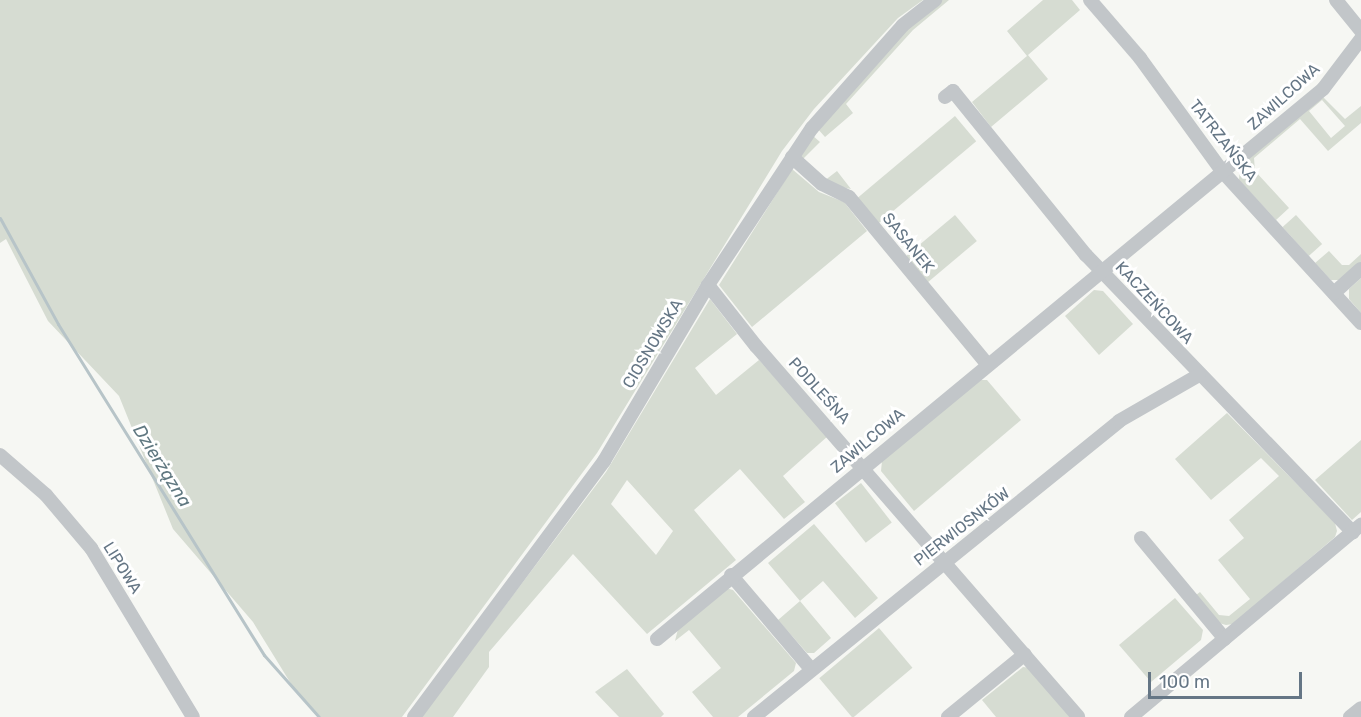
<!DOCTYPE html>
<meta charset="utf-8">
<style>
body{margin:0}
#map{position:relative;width:1361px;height:717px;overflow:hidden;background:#f6f7f3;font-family:Rubik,sans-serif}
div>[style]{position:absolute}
.green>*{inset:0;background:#d6dcd2;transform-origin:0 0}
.stream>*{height:3px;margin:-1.5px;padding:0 1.5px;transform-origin:1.5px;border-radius:1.5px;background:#b7c4c8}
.minor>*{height:14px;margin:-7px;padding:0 7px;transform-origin:7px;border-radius:7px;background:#c2c6c9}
span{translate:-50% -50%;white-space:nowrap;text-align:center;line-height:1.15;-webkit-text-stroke:6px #fff;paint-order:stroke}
.street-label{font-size:16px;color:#657685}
.water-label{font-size:18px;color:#607881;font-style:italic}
.scale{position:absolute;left:1148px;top:672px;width:154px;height:27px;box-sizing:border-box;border:3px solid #657685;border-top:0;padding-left:8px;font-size:18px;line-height:21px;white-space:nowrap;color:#657685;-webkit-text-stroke:4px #fff;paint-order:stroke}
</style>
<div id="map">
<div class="green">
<div style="clip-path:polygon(0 0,923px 0,898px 18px,814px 109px,782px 151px,597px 453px,402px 717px,321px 717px,293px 687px,253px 622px,173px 529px,119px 396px,48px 321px,6px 239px,0 243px)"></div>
<div style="clip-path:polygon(942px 0,949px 0,913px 30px,846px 104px,853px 113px,825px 137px,817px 128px,907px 28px)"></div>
<div style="clip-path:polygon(1043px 0,1072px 0,1080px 10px,1028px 55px,1048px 79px,991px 127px,972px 102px,1027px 56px,1007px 31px)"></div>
<div style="clip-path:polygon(evenodd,1321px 95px,1345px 119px,1361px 106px,1361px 123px,1328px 151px,1300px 119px,1254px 158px,1255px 171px,1289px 208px,1276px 220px,1239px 180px,1240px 164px,1321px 95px,1322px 100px,1345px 126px,1331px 138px,1309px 111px,1322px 100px)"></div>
<div style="left:955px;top:116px;width:33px;height:127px;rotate:50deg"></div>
<div style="clip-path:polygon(812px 135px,820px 142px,802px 160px,824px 181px,837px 171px,851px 189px,827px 184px,803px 164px,800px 153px)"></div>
<div style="clip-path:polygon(792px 169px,819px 192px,844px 202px,867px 231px,752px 327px,719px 285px)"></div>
<div style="left:955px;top:215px;width:34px;height:64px;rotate:50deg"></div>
<div style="left:1296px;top:215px;width:39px;height:18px;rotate:48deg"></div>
<div style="clip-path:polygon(1329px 251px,1342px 265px,1349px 265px,1361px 254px,1361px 262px,1340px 280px,1331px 280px,1315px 263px)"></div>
<div style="clip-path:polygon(1361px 278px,1361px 313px,1349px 299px,1349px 289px)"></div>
<div style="clip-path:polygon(1094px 290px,1103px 291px,1133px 324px,1099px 355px,1065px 316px)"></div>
<div style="clip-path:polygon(evenodd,710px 299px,737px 334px,695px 368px,716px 395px,759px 360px,828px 436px,783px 476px,805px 502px,784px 519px,740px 469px,694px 510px,736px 560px,647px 634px,573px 554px,489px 652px,489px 667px,453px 717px,421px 717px,606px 472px,710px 299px,627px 480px,673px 531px,656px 555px,611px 504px,627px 480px)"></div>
<div style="clip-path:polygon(979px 380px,987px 380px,1021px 420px,914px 511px,881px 471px,882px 461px)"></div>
<div style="clip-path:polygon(1227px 413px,1335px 523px,1337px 531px,1335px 537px,1233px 624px,1226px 625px,1219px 623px,1196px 595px,1200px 592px,1219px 615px,1229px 616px,1250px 599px,1218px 560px,1244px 538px,1229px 520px,1279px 476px,1261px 458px,1211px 500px,1175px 459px)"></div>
<div style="clip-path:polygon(1361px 440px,1361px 512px,1352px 520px,1315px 480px)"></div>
<div style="left:861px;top:483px;width:50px;height:33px;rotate:52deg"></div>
<div style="clip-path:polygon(814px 524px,878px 598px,855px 618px,823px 581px,800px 601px,831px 638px,814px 653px,807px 653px,778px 620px,800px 601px,768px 563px)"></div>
<div style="clip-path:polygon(726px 588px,733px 590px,796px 663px,794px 671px,738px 717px,713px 717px,692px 692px,721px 668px,689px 630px,675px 641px,678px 629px)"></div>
<div style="clip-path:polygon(1175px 598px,1203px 630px,1201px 640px,1151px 682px,1119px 645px)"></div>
<div style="left:879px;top:628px;width:52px;height:78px;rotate:50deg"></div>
<div style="clip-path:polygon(1023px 667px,1031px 668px,1073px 717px,996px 717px,982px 700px)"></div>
<div style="clip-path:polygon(627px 669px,664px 714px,661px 717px,619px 717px,595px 692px)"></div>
</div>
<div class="stream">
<div style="left:0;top:218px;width:121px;rotate:61.3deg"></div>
<div style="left:58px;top:324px;width:390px;rotate:58.1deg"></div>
<div style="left:264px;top:655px;width:83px;rotate:48.4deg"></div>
</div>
<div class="minor">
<div style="left:1090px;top:0;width:77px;rotate:49.2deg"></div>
<div style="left:1140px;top:58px;width:140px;rotate:54deg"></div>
<div style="left:1222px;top:171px;width:206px;rotate:47.6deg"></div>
<div style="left:1336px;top:0;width:40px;rotate:51deg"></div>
<div style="left:945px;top:97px;width:10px;rotate:-37deg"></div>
<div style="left:953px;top:91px;width:211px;rotate:51deg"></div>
<div style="left:1086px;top:255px;width:385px;rotate:46.1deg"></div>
<div style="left:792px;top:157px;width:40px;rotate:42deg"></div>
<div style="left:822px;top:184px;width:30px;rotate:26deg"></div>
<div style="left:849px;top:197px;width:217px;rotate:50.4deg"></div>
<div style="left:708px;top:285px;width:78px;rotate:51.8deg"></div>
<div style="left:756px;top:346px;width:491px;rotate:49deg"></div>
<div style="left:1334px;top:293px;width:36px;rotate:-42deg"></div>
<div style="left:0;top:455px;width:61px;rotate:41deg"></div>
<div style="left:46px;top:495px;width:70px;rotate:49.7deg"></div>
<div style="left:91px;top:548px;width:197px;rotate:58.9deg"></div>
<div style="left:1141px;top:538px;width:131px;rotate:50.3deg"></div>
<div style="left:731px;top:575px;width:123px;rotate:49.6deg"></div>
<div style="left:657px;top:639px;width:864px;rotate:-39.55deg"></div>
<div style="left:1323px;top:89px;width:63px;rotate:-52.8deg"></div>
<div style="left:414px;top:717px;width:319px;rotate:-53.4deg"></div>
<div style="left:604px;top:461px;width:204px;rotate:-59.4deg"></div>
<div style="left:708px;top:285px;width:188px;rotate:-56.5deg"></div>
<div style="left:812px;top:128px;width:137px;rotate:-48.5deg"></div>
<div style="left:903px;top:25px;width:41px;rotate:-38deg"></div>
<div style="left:754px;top:717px;width:470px;rotate:-39deg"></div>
<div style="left:1119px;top:421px;width:92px;rotate:-29.9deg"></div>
<div style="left:948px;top:717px;width:99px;rotate:-39.3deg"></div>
<div style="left:1131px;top:717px;width:300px;rotate:-39.9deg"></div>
<div style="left:1350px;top:717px;width:14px;rotate:-39deg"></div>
</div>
<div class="street-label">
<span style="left:1284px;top:97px;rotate:-42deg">ZAWILCOWA</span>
<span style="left:1223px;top:141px;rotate:52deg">TATRZAŃSKA</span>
<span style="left:908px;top:243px;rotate:51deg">SASANEK</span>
<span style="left:1154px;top:303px;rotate:47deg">KACZEŃCOWA</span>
<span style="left:653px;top:344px;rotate:-59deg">CIOSNOWSKA</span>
<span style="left:819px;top:391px;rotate:48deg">PODLEŚNA</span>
<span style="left:868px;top:441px;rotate:-40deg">ZAWILCOWA</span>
<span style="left:962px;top:527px;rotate:-38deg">PIERWIOSNKÓW</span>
<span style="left:122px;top:568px;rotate:58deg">LIPOWA</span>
</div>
<div class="water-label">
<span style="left:162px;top:466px;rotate:58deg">Dzierżązna</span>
</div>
<div class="scale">100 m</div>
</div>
